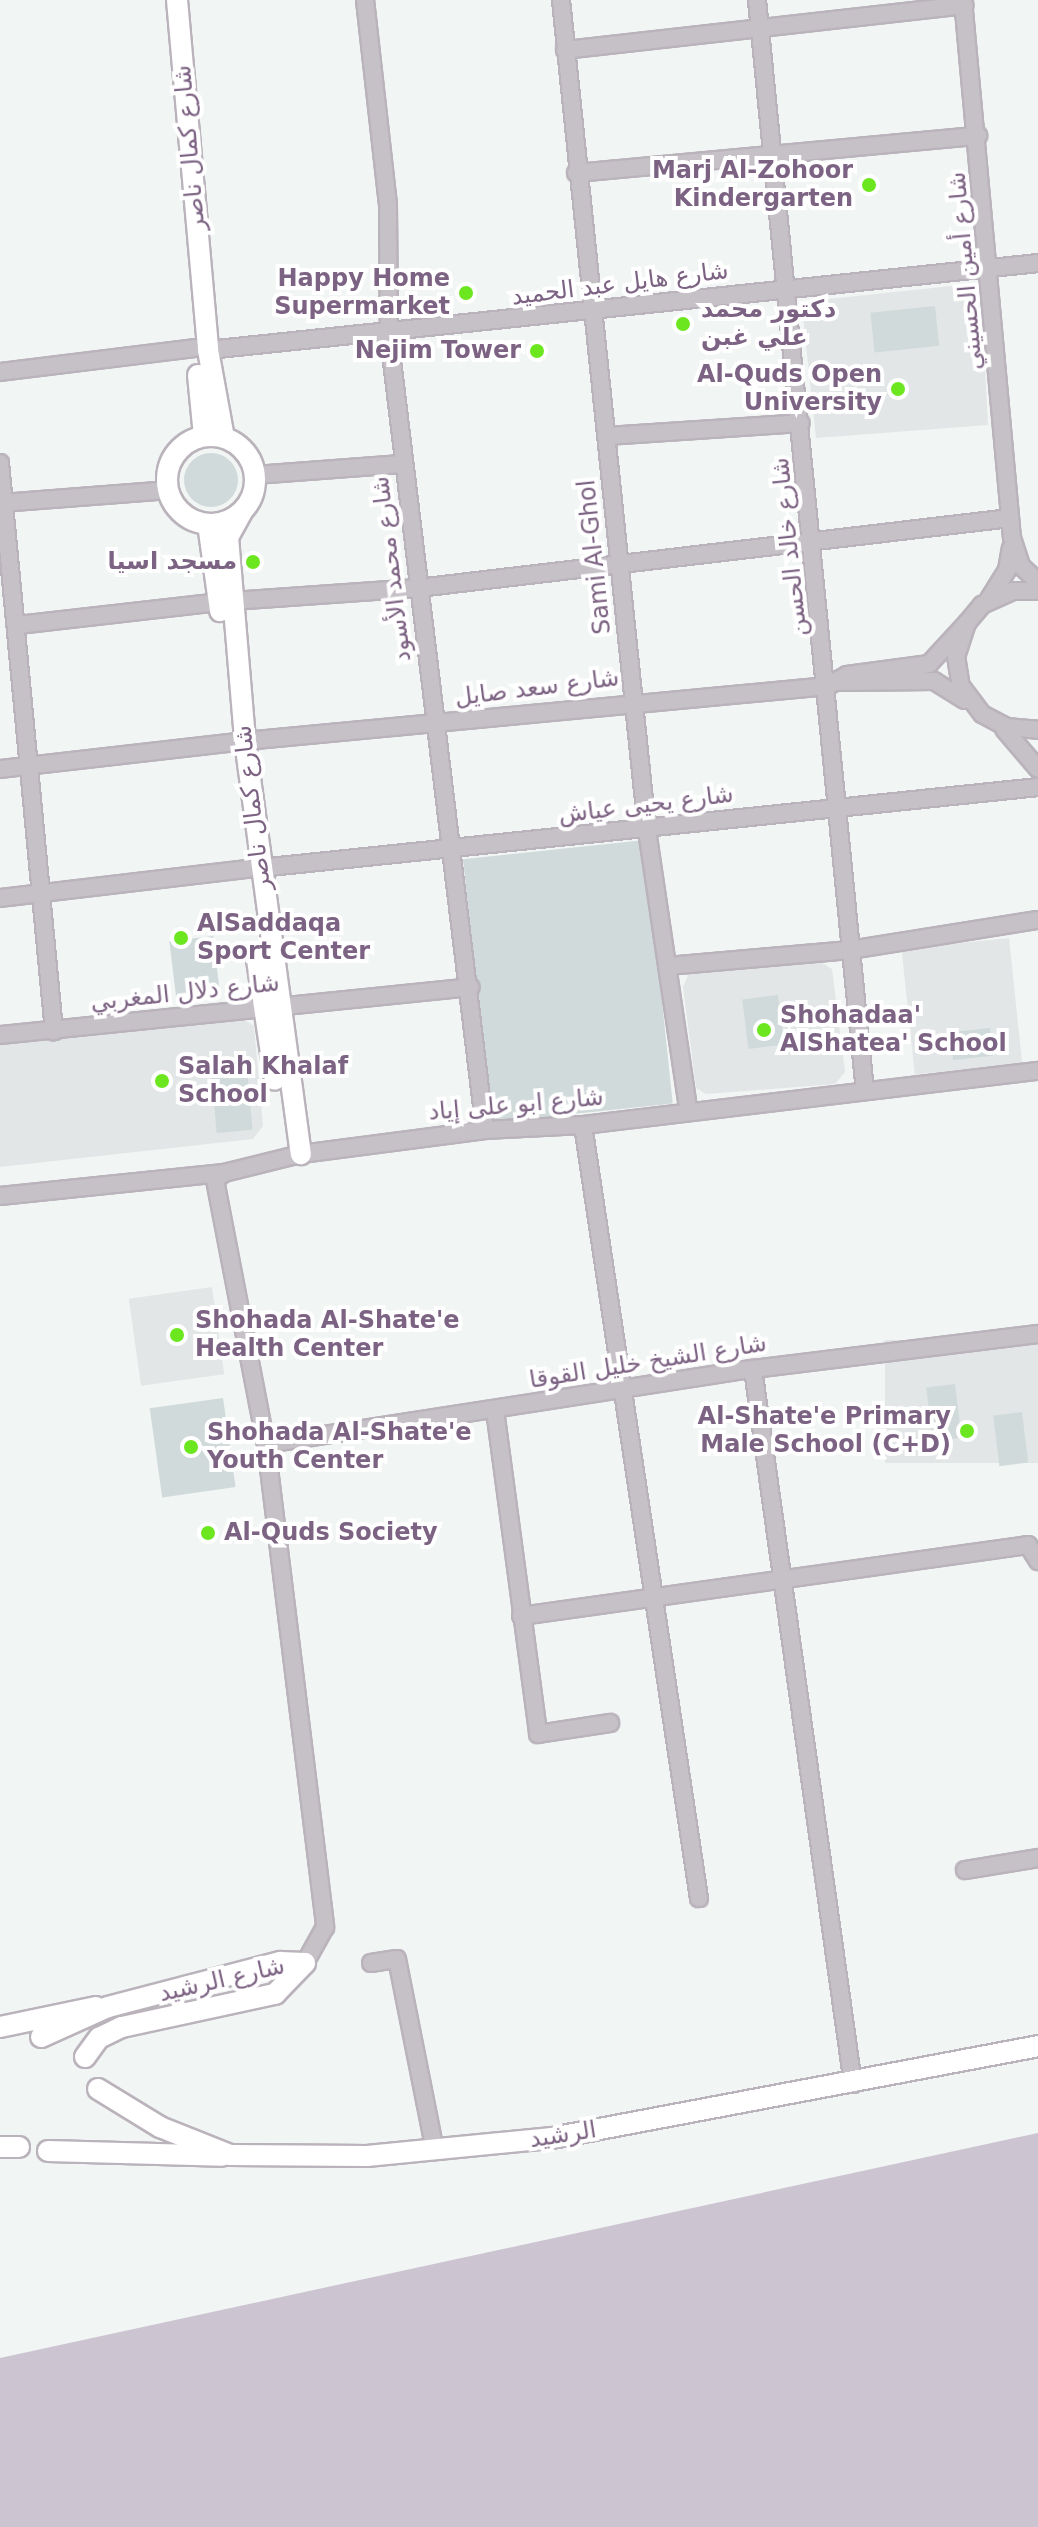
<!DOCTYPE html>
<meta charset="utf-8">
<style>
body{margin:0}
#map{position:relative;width:1038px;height:2527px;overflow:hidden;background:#f1f5f3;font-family:"DejaVu Sans","Noto Naskh Arabic",sans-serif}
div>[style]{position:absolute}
.built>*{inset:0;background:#e3e6e6;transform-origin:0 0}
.green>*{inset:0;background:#d0dada;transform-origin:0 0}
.round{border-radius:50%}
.water>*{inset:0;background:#ccc4d1}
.roads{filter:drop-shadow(2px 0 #bab3bb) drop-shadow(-2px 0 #bab3bb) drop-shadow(0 2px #bab3bb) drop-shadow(0 -2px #bab3bb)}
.minor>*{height:16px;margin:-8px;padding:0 8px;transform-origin:8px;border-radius:8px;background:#c6c0c7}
.major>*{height:20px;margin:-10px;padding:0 10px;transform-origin:10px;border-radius:10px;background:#fff}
.major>.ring{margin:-10px;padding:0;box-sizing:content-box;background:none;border:20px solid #fff;border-radius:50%}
.dots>*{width:22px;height:22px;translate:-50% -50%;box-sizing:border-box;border:4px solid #fff;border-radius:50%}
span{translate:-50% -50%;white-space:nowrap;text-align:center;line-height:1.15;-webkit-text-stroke:8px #fff;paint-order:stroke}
.street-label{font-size:24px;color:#7d6383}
.poi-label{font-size:24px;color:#7d6383;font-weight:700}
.right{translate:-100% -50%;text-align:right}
.left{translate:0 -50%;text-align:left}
</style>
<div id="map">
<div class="built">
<div style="clip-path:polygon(961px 285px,983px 332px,988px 425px,816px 438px,803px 317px,809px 301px)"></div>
<div style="left:1009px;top:938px;width:126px;height:108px;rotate:84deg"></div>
<div style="clip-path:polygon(820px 962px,832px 969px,845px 1072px,835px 1084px,706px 1094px,696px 1088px,683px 987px,689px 973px)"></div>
<div style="clip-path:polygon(243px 1019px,254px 1026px,263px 1126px,253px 1139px,0 1167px,0 1042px)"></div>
<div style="left:212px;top:1287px;width:88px;height:84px;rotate:82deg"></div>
<div style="left:1038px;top:1340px;width:123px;height:153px;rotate:90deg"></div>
</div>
<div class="green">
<div style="left:935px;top:306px;width:40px;height:65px;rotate:84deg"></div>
<div class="round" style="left:184px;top:453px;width:54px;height:54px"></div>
<div style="left:645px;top:840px;width:265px;height:183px;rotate:84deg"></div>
<div style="left:213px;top:936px;width:60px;height:44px;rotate:83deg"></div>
<div style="left:778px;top:995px;width:50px;height:36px;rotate:83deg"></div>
<div style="left:990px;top:1028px;width:28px;height:40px;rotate:84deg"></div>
<div style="left:247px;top:1067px;width:63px;height:36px;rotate:85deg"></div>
<div style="left:955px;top:1384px;width:54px;height:29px;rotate:83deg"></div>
<div style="left:223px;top:1398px;width:90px;height:74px;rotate:82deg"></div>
<div style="left:1022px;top:1412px;width:51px;height:29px;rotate:83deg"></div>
</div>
<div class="water">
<div style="clip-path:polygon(1038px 2133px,1038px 2527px,0 2527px,0 2358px)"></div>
</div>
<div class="roads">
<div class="minor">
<div style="left:365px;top:0;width:205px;rotate:83.6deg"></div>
<div style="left:388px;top:204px;width:132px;rotate:89.6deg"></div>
<div style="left:389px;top:336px;width:800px;rotate:83.11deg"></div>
<div style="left:561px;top:0;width:834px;rotate:84.08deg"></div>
<div style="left:647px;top:830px;width:282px;rotate:81.6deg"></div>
<div style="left:757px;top:0;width:1096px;rotate:84.35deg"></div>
<div style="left:963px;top:0;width:540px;rotate:84.8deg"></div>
<div style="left:1012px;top:538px;width:29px;rotate:72deg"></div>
<div style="left:1021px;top:566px;width:23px;rotate:43deg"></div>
<div style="left:565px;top:50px;width:402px;rotate:-6.4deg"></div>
<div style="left:576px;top:173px;width:404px;rotate:-5.3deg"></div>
<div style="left:208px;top:350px;width:835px;rotate:-5.98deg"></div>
<div style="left:0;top:372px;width:196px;rotate:-7deg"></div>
<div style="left:607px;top:436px;width:194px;rotate:-3.8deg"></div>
<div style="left:0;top:463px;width:571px;rotate:84.57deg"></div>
<div style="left:256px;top:475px;width:148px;rotate:-4.3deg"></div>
<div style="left:0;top:503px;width:169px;rotate:-4.4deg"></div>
<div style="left:1038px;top:591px;width:25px;rotate:180deg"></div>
<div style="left:1013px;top:591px;width:34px;rotate:156deg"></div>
<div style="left:982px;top:605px;width:23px;rotate:130deg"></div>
<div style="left:967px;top:623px;width:35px;rotate:108deg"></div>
<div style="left:956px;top:656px;width:30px;rotate:81deg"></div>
<div style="left:961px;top:686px;width:35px;rotate:53deg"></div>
<div style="left:982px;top:714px;width:27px;rotate:28deg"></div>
<div style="left:1006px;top:727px;width:32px;rotate:5deg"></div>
<div style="left:989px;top:599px;width:34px;rotate:-58deg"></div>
<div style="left:1007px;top:570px;width:22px;rotate:-80deg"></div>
<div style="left:232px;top:601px;width:186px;rotate:-4deg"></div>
<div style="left:418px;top:588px;width:596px;rotate:-6.74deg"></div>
<div style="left:18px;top:625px;width:202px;rotate:-6.5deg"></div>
<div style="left:834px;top:682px;width:100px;rotate:-0.6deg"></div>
<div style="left:934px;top:681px;width:36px;rotate:32deg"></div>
<div style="left:1004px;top:729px;width:52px;rotate:49.6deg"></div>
<div style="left:245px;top:741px;width:586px;rotate:-5.39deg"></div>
<div style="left:828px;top:686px;width:22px;rotate:-30deg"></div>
<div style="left:847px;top:675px;width:83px;rotate:-7.6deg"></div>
<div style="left:929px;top:664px;width:56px;rotate:-47.2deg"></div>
<div style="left:0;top:769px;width:238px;rotate:-6.5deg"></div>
<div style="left:260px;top:868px;width:782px;rotate:-5.94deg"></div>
<div style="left:0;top:898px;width:250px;rotate:-6.7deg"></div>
<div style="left:667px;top:966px;width:184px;rotate:-5deg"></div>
<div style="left:850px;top:950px;width:190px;rotate:-9.1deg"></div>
<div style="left:0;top:1035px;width:473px;rotate:-5.8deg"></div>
<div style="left:583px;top:1125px;width:782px;rotate:81.47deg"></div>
<div style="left:224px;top:1173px;width:11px;rotate:142deg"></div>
<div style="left:215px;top:1180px;width:269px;rotate:79.1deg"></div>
<div style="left:266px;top:1444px;width:487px;rotate:83deg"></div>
<div style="left:325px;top:1927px;width:41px;rotate:119.1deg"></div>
<div style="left:0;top:1196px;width:225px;rotate:-5.9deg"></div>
<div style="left:224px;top:1173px;width:79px;rotate:-13.9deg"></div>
<div style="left:301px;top:1154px;width:186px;rotate:-7.4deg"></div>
<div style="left:485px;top:1130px;width:98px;rotate:-2.9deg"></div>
<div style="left:583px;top:1125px;width:458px;rotate:-6.8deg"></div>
<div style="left:753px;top:1369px;width:722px;rotate:82.04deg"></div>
<div style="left:495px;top:1410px;width:327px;rotate:82.4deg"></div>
<div style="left:538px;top:1734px;width:73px;rotate:-8.7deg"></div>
<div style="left:266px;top:1444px;width:493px;rotate:-8.8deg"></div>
<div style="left:753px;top:1369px;width:287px;rotate:-7deg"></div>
<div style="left:521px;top:1616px;width:512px;rotate:-7.97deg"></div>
<div style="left:1028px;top:1545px;width:19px;rotate:58deg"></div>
<div style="left:965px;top:1870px;width:74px;rotate:-9.3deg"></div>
<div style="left:371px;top:1963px;width:26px;rotate:-9deg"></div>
<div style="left:397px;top:1959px;width:196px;rotate:78.8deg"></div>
</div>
<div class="major">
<div style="left:177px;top:0;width:351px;rotate:84.9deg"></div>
<div style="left:208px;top:350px;width:89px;rotate:79.7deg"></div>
<div style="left:198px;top:375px;width:61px;rotate:84.4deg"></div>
<div class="ring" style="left:167px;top:436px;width:68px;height:68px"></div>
<div style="left:242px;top:512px;width:29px;rotate:119deg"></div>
<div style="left:228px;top:537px;width:205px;rotate:85.2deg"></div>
<div style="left:245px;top:741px;width:417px;rotate:82.3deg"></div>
<div style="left:208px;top:524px;width:88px;rotate:82.1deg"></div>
<div style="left:256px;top:953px;width:128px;rotate:81.5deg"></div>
<div style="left:0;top:2027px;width:98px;rotate:-11.8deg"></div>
<div style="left:41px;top:2037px;width:73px;rotate:-24.1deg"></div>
<div style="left:108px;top:2007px;width:178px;rotate:-14.7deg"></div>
<div style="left:280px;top:1962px;width:25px;rotate:2deg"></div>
<div style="left:85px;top:2057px;width:24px;rotate:-54deg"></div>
<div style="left:99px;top:2038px;width:25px;rotate:-26deg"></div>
<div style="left:122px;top:2027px;width:157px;rotate:-12.2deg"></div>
<div style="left:275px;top:1994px;width:43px;rotate:-45.9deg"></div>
<div style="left:98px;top:2089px;width:73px;rotate:31.5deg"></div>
<div style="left:160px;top:2127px;width:75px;rotate:21.8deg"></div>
<div style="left:230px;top:2155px;width:137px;rotate:0.4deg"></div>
<div style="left:367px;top:2156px;width:186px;rotate:-5.6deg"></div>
<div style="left:552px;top:2138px;width:495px;rotate:-10.7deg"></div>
<div style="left:0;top:2147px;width:19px"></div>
<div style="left:48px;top:2151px;width:174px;rotate:1.6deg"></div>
</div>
</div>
<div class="dots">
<div style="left:869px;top:185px;background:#6ce71f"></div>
<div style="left:466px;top:293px;background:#6ce71f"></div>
<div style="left:683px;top:324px;background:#6ce71f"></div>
<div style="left:537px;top:351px;background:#6ce71f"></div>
<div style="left:898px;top:389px;background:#6ce71f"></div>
<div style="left:253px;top:562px;background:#6ce71f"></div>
<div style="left:181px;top:938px;background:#6ce71f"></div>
<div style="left:764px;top:1030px;background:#6ce71f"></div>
<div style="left:162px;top:1081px;background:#6ce71f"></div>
<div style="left:177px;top:1335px;background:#6ce71f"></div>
<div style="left:967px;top:1431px;background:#6ce71f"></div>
<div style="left:191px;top:1447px;background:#6ce71f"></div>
<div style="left:208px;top:1533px;background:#6ce71f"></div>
</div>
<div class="street-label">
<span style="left:190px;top:148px;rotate:-95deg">شارع كمال ناصر</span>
<span style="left:966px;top:271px;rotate:-95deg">شارع أمين الحسيني</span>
<span style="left:620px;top:284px;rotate:-7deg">شارع هايل عبد الحميد</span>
<span style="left:790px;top:547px;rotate:-96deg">شارع خالد الحسن</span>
<span style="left:595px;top:557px;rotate:-96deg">Sami Al-Ghol</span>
<span style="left:392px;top:569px;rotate:-97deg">شارع محمد الأسود</span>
<span style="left:537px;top:688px;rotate:-7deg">شارع سعد صايل</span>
<span style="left:646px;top:805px;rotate:-7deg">شارع يحيى عياش</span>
<span style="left:253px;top:808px;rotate:-97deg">شارع كمال ناصر</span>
<span style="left:185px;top:993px;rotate:-6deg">شارع دلال المغربي</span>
<span style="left:516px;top:1105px;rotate:-5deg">شارع ابو على إياد</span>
<span style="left:648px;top:1362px;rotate:-9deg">شارع الشيخ خليل القوقا</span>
<span style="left:222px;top:1980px;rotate:-13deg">شارع الرشيد</span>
<span style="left:563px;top:2135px;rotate:-9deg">الرشيد</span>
</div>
<div class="poi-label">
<span class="right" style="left:853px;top:185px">Marj Al-Zohoor<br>Kindergarten</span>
<span class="right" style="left:450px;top:293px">Happy Home<br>Supermarket</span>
<span class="left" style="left:701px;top:324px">دكتور محمد<br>علي غبن</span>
<span class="right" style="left:521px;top:351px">Nejim Tower</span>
<span class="right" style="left:882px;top:389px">Al-Quds Open<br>University</span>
<span class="right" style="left:237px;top:562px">مسجد اسيا</span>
<span class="left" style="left:197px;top:938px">AlSaddaqa<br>Sport Center</span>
<span class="left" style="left:780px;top:1030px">Shohadaa'<br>AlShatea' School</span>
<span class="left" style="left:178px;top:1081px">Salah Khalaf<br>School</span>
<span class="left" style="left:195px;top:1335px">Shohada Al-Shate'e<br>Health Center</span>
<span class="right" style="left:951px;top:1431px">Al-Shate'e Primary<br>Male School (C+D)</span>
<span class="left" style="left:207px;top:1447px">Shohada Al-Shate'e<br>Youth Center</span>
<span class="left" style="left:224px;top:1533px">Al-Quds Society</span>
</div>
</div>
